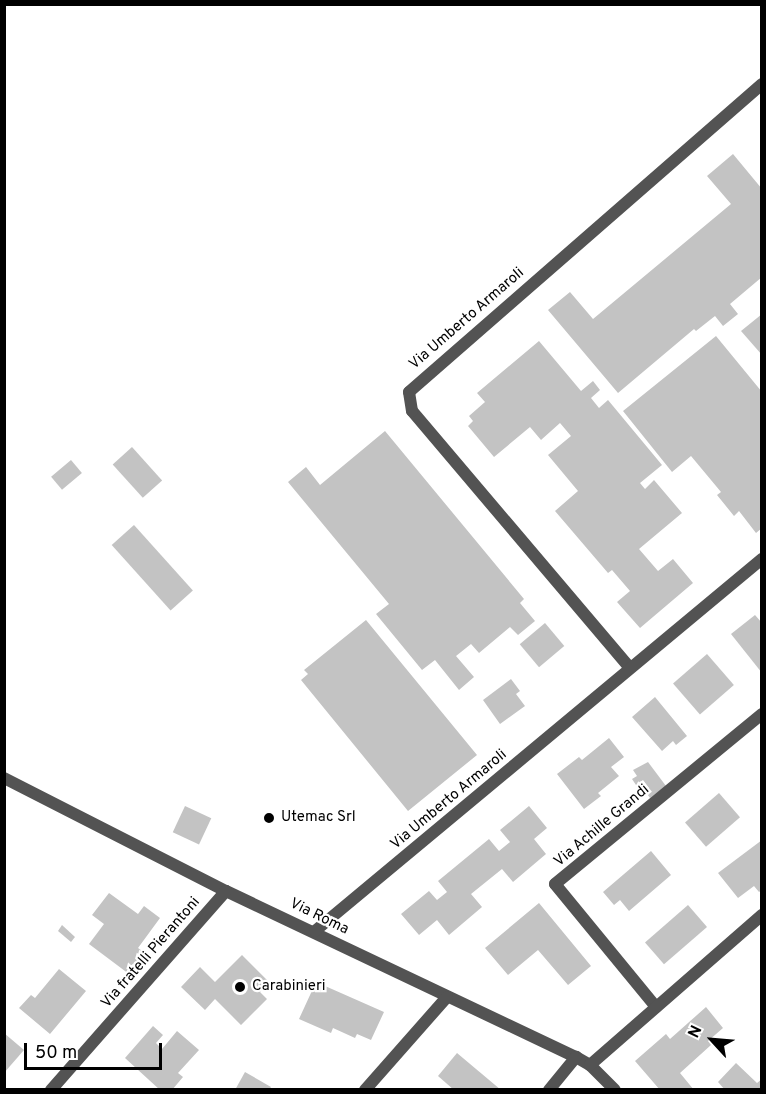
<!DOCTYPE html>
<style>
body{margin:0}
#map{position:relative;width:766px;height:1094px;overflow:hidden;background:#fff;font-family:Overpass,sans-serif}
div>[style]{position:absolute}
.building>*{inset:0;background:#c3c3c3;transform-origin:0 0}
.street>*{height:12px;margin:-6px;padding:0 6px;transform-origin:6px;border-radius:6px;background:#535353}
.dots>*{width:16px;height:16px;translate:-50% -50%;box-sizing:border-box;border:3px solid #fff;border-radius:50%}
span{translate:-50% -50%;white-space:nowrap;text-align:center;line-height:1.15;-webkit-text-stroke:4.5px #fff;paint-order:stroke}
.street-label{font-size:15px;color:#000}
.poi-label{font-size:15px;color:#000}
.left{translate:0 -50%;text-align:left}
.frame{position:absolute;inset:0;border:6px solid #000;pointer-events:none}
.north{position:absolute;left:682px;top:1010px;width:60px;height:60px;-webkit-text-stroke:4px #fff;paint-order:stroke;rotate:296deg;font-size:16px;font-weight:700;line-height:24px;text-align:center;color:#000}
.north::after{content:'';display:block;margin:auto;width:21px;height:27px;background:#000;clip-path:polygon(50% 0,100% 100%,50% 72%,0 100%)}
.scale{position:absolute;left:24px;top:1043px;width:138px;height:27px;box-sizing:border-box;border:3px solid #000;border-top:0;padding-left:8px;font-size:18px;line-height:21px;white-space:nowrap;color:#000;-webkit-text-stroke:4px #fff;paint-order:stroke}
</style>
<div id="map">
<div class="building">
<div style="clip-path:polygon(733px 154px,762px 189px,762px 277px,730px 304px,738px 314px,723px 326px,715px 316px,696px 331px,694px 329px,618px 393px,548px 310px,570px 292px,593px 319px,731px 204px,707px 176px)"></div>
<div style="clip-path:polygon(762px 314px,762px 355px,741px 331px)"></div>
<div style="clip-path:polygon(716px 336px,762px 392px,762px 528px,756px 533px,739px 511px,734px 516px,717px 495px,721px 492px,691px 456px,672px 472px,623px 411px)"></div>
<div style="clip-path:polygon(539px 341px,581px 391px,593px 381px,600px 390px,591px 398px,599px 408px,608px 400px,662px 465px,640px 483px,645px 489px,654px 480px,682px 513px,639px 549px,658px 571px,673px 559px,693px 583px,640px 628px,617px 602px,630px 591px,612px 570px,608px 573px,555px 511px,578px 491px,548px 455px,571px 436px,560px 423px,541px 440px,530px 427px,494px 457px,468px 426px,473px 421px,469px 416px,485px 402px,477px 393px)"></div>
<div style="clip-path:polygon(385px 431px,524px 599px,520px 603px,535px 621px,518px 635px,510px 627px,479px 653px,471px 644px,456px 656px,474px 677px,459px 690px,435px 660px,422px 670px,376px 614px,389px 604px,288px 482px,306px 467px,320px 485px)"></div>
<div style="left:132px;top:447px;width:45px;height:26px;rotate:48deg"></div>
<div style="left:71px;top:460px;width:17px;height:26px;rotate:50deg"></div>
<div style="left:134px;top:525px;width:88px;height:30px;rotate:48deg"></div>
<div style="clip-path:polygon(755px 615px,762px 623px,762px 673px,731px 634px)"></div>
<div style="clip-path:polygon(366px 620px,477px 755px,408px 811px,301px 680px,308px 674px,304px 670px)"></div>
<div style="left:545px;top:623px;width:30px;height:33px;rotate:50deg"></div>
<div style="left:707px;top:654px;width:41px;height:45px;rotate:49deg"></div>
<div style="clip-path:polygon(511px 679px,520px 691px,516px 694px,525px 706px,500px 724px,483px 700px)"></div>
<div style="clip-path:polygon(655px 697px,687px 736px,676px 745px,673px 741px,662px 751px,632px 717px)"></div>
<div style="clip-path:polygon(609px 738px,624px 757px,611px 767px,619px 776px,598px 793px,601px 796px,584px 809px,557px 774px,579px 757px,582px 760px)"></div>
<div style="clip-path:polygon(648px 762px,666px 786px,650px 798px,645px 791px,649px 788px,643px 780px,636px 785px,632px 779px,637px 776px,633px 770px)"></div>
<div style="left:719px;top:793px;width:32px;height:45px;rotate:49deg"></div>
<div style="left:185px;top:806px;width:29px;height:29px;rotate:25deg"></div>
<div style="clip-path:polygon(529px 806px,547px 828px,534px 839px,546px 854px,513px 882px,502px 869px,471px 894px,482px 907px,449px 935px,437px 920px,419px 935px,401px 914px,429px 891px,437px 900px,447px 892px,438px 881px,489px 839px,499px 851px,510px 842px,500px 830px)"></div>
<div style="clip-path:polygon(762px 840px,762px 890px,759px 892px,754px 886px,738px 898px,718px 873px)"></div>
<div style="clip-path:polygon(651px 851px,671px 875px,629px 911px,620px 900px,614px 905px,603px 892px)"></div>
<div style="clip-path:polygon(109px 893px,138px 914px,144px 906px,160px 918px,138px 948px,145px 953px,129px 974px,89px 944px,104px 924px,92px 915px)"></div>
<div style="clip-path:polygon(539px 903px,591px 966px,568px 985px,538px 950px,508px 975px,485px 948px)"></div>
<div style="left:688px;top:905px;width:29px;height:57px;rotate:49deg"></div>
<div style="clip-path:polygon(62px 925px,75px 937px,71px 942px,58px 931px)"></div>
<div style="clip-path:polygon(242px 955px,269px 982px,260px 992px,267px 999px,241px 1025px,215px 999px,205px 1010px,181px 987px,200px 967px,215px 982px)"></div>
<div style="clip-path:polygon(59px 969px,86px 991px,50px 1034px,19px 1008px,31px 995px,35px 998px)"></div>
<div style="clip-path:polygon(316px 982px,384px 1012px,371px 1040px,357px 1034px,355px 1038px,333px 1028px,331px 1033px,299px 1019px)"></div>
<div style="clip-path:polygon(706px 1007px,723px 1028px,708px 1041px,711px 1045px,680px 1073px,694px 1090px,660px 1090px,635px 1061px,666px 1034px,670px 1039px)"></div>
<div style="clip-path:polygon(153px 1026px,163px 1035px,156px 1043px,162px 1049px,177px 1031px,199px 1050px,178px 1073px,183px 1077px,172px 1090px,160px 1090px,125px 1058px)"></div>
<div style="clip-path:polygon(4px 1033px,24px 1050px,4px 1073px)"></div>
<div style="clip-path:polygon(457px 1053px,501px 1090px,454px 1090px,438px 1076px)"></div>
<div style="clip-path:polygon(736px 1063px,757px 1083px,762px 1079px,762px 1090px,725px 1090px,718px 1082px)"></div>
<div style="clip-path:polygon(245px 1072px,271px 1087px,269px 1090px,235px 1090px)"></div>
</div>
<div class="street">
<div style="left:630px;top:668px;width:337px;rotate:-130.3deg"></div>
<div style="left:412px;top:411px;width:19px;rotate:-99deg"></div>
<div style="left:409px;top:392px;width:468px;rotate:-41.1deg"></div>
<div style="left:4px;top:778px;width:249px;rotate:27deg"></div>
<div style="left:226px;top:891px;width:387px;rotate:25.4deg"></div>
<div style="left:576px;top:1057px;width:16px;rotate:30deg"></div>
<div style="left:590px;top:1065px;width:35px;rotate:45deg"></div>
<div style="left:315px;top:931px;width:582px;rotate:-39.77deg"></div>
<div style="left:656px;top:1007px;width:159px;rotate:-129.4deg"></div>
<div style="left:555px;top:884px;width:268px;rotate:-39.4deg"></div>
<div style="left:590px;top:1065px;width:228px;rotate:-41.1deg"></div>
<div style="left:51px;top:1090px;width:265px;rotate:-48.7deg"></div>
<div style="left:365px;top:1090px;width:124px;rotate:-48.6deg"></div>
<div style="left:549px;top:1090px;width:43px;rotate:-50.7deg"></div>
</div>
<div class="dots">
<div style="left:269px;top:818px;background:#000"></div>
<div style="left:240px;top:987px;background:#000"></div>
</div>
<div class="street-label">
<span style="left:467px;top:319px;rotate:-41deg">Via Umberto Armaroli</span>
<span style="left:449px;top:800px;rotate:-40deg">Via Umberto Armaroli</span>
<span style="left:602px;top:826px;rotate:-40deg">Via Achille Grandi</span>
<span style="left:319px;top:917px;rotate:26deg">Via Roma</span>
<span style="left:151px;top:953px;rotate:-49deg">Via fratelli Pierantoni</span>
</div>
<div class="poi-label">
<span class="left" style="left:281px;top:818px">Utemac Srl</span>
<span class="left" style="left:252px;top:987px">Carabinieri</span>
</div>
<div class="frame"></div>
<div class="north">N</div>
<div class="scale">50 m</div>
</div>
